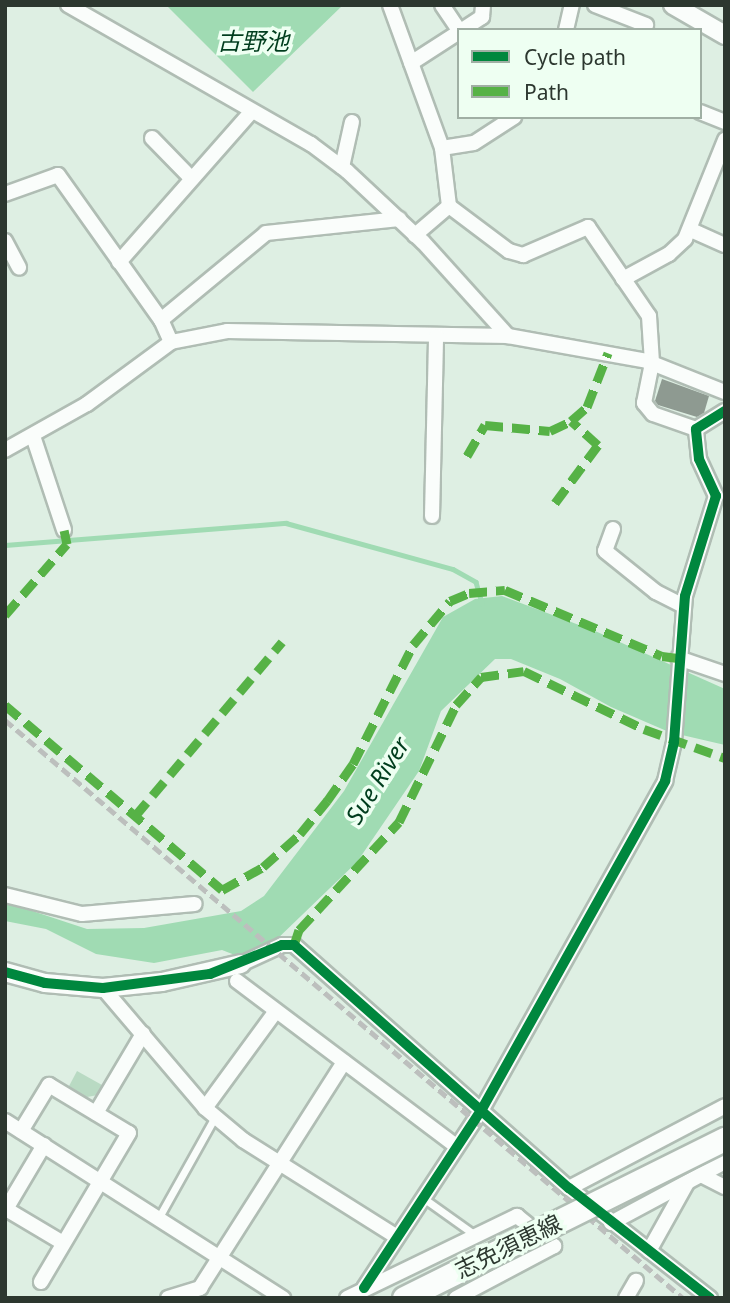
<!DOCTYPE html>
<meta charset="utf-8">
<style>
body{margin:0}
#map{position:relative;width:730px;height:1303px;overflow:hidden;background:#deefe3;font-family:"Noto Sans","Noto Sans JP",sans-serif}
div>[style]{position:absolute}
.green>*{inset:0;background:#b9dac3}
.water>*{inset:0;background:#a0dbb3}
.stream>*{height:4.5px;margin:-2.25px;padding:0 2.25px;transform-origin:2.25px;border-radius:2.25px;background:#a0dbb3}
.building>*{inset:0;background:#8e9a91}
.roads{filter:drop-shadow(2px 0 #b0bdb4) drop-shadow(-2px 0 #b0bdb4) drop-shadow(0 2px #b0bdb4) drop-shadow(0 -2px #b0bdb4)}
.service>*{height:7px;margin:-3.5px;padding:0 3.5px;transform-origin:3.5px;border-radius:3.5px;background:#fafdfb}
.minor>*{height:14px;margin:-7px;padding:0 7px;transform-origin:7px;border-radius:7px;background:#fafdfb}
.tertiary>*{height:18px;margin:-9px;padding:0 9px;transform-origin:9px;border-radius:9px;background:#fafdfb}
.rail>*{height:4.5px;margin-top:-2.25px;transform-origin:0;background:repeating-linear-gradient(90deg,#bcbfbd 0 10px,transparent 0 15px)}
.bridges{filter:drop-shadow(2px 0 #b0bdb4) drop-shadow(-2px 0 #b0bdb4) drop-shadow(0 2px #b0bdb4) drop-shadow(0 -2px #b0bdb4)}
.primary-bridge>*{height:23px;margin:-11.5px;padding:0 11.5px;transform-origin:11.5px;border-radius:11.5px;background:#fafdfb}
.quiet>*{height:9px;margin-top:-4.5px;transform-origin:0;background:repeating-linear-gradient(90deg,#56b246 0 18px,transparent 0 27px)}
.cycleway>*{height:10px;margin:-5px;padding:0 5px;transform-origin:5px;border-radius:5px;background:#00873e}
span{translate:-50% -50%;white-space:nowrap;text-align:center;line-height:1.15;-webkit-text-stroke:7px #eefff2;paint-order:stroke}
.street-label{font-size:23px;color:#2c372f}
.water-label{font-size:24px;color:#003d1d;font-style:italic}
.frame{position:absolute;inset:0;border:7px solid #2c372f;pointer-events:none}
.legend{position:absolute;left:457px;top:28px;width:245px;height:91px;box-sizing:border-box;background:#eefff2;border:2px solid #a0afa4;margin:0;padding:9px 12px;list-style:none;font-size:21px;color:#2c372f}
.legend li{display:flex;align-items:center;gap:14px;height:35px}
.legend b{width:35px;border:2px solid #a0afa4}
</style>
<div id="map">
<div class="green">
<div style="clip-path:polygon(77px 1071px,102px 1085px,98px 1095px,87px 1097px,68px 1088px)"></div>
</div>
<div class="water">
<div style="clip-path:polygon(166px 5px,343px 5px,253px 92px)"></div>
<div style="clip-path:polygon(502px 596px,595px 631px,725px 689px,725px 745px,669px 732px,611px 707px,560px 679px,511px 659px,495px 659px,441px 711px,419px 771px,357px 862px,274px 942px,240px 957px,222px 950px,154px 963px,96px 954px,46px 929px,5px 921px,5px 902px,87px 929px,144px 928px,241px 911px,264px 896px,344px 791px,443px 617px,475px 599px)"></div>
</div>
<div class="stream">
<div style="left:5px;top:545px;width:282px;rotate:-4.5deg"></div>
<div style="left:286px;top:523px;width:173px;rotate:15.4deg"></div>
<div style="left:453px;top:569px;width:26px;rotate:29deg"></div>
<div style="left:476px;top:582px;width:22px;rotate:74deg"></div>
</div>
<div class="building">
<div style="clip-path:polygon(662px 379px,709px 396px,704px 413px,697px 417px,658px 405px,655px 401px)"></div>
</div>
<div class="roads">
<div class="service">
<div style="left:423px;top:1198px;width:64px;rotate:35.4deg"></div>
<div style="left:159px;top:1217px;width:115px;rotate:-60.8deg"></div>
</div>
<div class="minor">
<div style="left:68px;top:5px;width:280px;rotate:29.8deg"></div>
<div style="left:311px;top:144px;width:45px;rotate:36.9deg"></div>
<div style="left:347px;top:171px;width:104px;rotate:43.1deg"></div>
<div style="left:423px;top:242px;width:127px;rotate:47.9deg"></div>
<div style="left:390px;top:5px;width:152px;rotate:70deg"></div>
<div style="left:442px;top:148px;width:58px;rotate:83.1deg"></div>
<div style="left:449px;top:206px;width:45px;rotate:139.5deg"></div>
<div style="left:442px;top:5px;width:30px;rotate:56deg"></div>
<div style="left:595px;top:5px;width:55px;rotate:21.4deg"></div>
<div style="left:462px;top:30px;width:24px;rotate:-33deg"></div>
<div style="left:482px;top:17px;width:12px;rotate:-85deg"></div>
<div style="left:566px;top:30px;width:26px;rotate:-77deg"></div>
<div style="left:411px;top:63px;width:57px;rotate:-32.9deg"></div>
<div style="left:700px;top:112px;width:27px;rotate:22deg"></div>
<div style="left:152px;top:138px;width:57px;rotate:45.7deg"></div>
<div style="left:442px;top:148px;width:32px;rotate:-9deg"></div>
<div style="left:474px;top:143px;width:48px;rotate:-33deg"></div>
<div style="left:342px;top:167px;width:46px;rotate:-77.5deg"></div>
<div style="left:5px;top:194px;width:56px;rotate:-19.7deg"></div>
<div style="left:58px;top:175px;width:178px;rotate:54.6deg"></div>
<div style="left:449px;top:206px;width:75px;rotate:36.9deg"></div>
<div style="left:509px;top:251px;width:15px;rotate:16deg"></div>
<div style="left:523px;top:255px;width:71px;rotate:-23.3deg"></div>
<div style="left:588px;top:227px;width:108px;rotate:55.6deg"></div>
<div style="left:649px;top:316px;width:47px;rotate:86.3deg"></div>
<div style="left:652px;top:363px;width:41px;rotate:101.3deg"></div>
<div style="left:644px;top:403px;width:14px;rotate:51deg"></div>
<div style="left:653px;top:414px;width:46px;rotate:19.2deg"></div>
<div style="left:691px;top:230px;width:37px;rotate:24deg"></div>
<div style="left:5px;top:241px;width:30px;rotate:62deg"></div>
<div style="left:119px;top:262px;width:201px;rotate:-48.6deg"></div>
<div style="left:623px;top:279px;width:52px;rotate:-28.5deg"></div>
<div style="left:669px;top:254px;width:22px;rotate:-43deg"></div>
<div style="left:685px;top:239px;width:107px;rotate:-68deg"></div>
<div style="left:171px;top:342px;width:24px;rotate:-114deg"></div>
<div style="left:161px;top:320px;width:136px;rotate:-39.6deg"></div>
<div style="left:266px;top:233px;width:134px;rotate:-6deg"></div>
<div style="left:33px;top:436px;width:99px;rotate:71.7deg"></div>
<div style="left:5px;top:450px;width:94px;rotate:-29.3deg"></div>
<div style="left:87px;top:404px;width:104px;rotate:-36.4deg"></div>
<div style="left:171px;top:342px;width:57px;rotate:-11.1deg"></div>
<div style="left:227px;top:331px;width:281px;rotate:1deg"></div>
<div style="left:508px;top:336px;width:141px;rotate:10.2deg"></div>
<div style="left:647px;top:361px;width:84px;rotate:21.7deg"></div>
<div style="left:432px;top:516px;width:180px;rotate:-88.7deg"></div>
<div style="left:613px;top:529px;width:23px;rotate:110deg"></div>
<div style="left:605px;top:551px;width:65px;rotate:38.8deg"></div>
<div style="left:656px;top:592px;width:31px;rotate:27deg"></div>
<div style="left:678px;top:658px;width:50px;rotate:18.8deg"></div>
<div style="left:5px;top:895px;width:79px;rotate:13.9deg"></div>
<div style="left:82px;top:914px;width:113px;rotate:-5.1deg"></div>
<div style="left:241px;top:964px;width:45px;rotate:-24.9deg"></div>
<div style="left:282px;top:945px;width:12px"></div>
<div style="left:294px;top:945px;width:367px;rotate:41.5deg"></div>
<div style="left:569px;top:1188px;width:179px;rotate:38deg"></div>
<div style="left:237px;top:981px;width:274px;rotate:37deg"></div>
<div style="left:103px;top:988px;width:157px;rotate:49.6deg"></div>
<div style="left:205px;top:1108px;width:50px;rotate:40.1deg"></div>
<div style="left:243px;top:1140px;width:182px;rotate:32.2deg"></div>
<div style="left:205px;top:1108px;width:120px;rotate:-53.8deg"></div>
<div style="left:96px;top:1113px;width:92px;rotate:-59.3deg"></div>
<div style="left:5px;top:1121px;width:330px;rotate:32.5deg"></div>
<div style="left:21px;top:1131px;width:54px;rotate:-58.7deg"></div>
<div style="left:49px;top:1085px;width:93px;rotate:31deg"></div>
<div style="left:129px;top:1133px;width:173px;rotate:120.6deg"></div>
<div style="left:44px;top:1145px;width:74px;rotate:120.7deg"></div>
<div style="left:6px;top:1209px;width:66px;rotate:30.8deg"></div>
<div style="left:701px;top:1175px;width:27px;rotate:27deg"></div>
<div style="left:569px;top:1188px;width:176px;rotate:-27.7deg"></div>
<div style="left:611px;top:1223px;width:129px;rotate:-28.2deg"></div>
<div style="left:649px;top:1251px;width:78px;rotate:-60.8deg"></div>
<div style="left:364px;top:1288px;width:214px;rotate:-56.6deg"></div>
<div style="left:482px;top:1109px;width:376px;rotate:-60.8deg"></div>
<div style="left:665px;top:781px;width:40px;rotate:-77deg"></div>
<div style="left:674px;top:742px;width:146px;rotate:-85.7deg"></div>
<div style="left:685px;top:596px;width:105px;rotate:-72.8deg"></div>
<div style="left:716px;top:496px;width:41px;rotate:-114.7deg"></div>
<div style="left:699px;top:459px;width:30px;rotate:-96deg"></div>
<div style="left:696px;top:429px;width:34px;rotate:-32deg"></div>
<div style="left:168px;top:1298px;width:34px;rotate:-17deg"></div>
<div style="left:200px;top:1288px;width:268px;rotate:-57.5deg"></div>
<div style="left:347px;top:1298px;width:189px;rotate:-25.8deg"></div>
<div style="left:517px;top:1216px;width:48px;rotate:39deg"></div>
<div style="left:554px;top:1246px;width:111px;rotate:152deg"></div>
<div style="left:626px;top:1298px;width:20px;rotate:-60deg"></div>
</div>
<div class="tertiary">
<div style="left:673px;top:5px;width:60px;rotate:30deg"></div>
<div style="left:5px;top:972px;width:41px;rotate:15.4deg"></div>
<div style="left:45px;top:983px;width:58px;rotate:4.9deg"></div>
<div style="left:103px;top:988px;width:59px;rotate:-5.8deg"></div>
<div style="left:162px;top:982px;width:81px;rotate:-12.8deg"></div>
</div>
</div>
<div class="rail">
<div style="left:5px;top:720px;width:891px;rotate:40.45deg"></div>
</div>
<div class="bridges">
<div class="primary-bridge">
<div style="left:404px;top:1298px;width:358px;rotate:-26.4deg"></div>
</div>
</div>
<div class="quiet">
<div style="left:467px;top:456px;width:36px;rotate:-60deg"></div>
<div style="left:485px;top:425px;width:65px;rotate:5.3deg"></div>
<div style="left:550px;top:431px;width:23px;rotate:-25deg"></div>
<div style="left:571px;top:421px;width:21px;rotate:-41deg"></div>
<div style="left:587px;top:407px;width:58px;rotate:-68.7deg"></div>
<div style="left:555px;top:503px;width:72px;rotate:-53.4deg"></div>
<div style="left:598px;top:445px;width:36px;rotate:-138deg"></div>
<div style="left:5px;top:615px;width:94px;rotate:-48.9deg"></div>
<div style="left:67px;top:544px;width:14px;rotate:-102deg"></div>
<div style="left:5px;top:705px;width:285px;rotate:40.4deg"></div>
<div style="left:222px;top:890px;width:47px;rotate:-29.3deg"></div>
<div style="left:263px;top:867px;width:50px;rotate:-41.7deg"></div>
<div style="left:300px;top:834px;width:43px;rotate:-50.7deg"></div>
<div style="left:327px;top:801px;width:45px;rotate:-54.9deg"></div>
<div style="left:353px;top:764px;width:133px;rotate:-63.2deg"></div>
<div style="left:413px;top:645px;width:57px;rotate:-49.9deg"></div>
<div style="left:450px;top:601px;width:21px;rotate:-23deg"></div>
<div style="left:469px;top:593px;width:36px;rotate:-5deg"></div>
<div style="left:505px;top:590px;width:170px;rotate:22.8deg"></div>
<div style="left:662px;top:656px;width:16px;rotate:7deg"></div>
<div style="left:135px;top:816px;width:228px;rotate:-49.8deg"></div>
<div style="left:294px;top:945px;width:16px;rotate:-72deg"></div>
<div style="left:299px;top:930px;width:147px;rotate:-47.2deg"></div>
<div style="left:399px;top:822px;width:130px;rotate:-64deg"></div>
<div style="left:456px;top:705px;width:38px;rotate:-48deg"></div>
<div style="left:481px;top:677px;width:43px;rotate:-7.9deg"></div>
<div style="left:524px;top:671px;width:133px;rotate:25.8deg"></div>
<div style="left:644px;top:729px;width:86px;rotate:19.7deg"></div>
</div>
<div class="cycleway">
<div style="left:5px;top:972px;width:41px;rotate:15.4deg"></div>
<div style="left:45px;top:983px;width:58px;rotate:4.9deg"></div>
<div style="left:103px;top:988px;width:108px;rotate:-7.5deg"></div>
<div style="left:210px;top:974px;width:78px;rotate:-21.9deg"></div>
<div style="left:282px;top:945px;width:12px"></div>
<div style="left:294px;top:945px;width:367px;rotate:41.5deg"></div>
<div style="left:569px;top:1188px;width:179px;rotate:38deg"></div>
<div style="left:364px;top:1288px;width:214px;rotate:-56.6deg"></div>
<div style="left:482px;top:1109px;width:376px;rotate:-60.8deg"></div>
<div style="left:665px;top:781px;width:40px;rotate:-77deg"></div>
<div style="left:674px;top:742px;width:146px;rotate:-85.7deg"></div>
<div style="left:685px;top:596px;width:105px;rotate:-72.8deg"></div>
<div style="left:716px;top:496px;width:41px;rotate:-114.7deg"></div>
<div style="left:699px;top:459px;width:30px;rotate:-96deg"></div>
<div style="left:696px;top:429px;width:34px;rotate:-32deg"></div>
</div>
<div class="street-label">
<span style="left:508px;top:1246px;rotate:-26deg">志免須恵線</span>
</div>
<div class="water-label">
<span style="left:253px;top:41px">古野池</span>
<span style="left:377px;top:780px;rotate:-58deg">Sue River</span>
</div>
<div class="frame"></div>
<ul class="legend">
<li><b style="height:9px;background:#00873e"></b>Cycle path</li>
<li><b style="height:9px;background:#56b246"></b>Path</li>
</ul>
</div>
